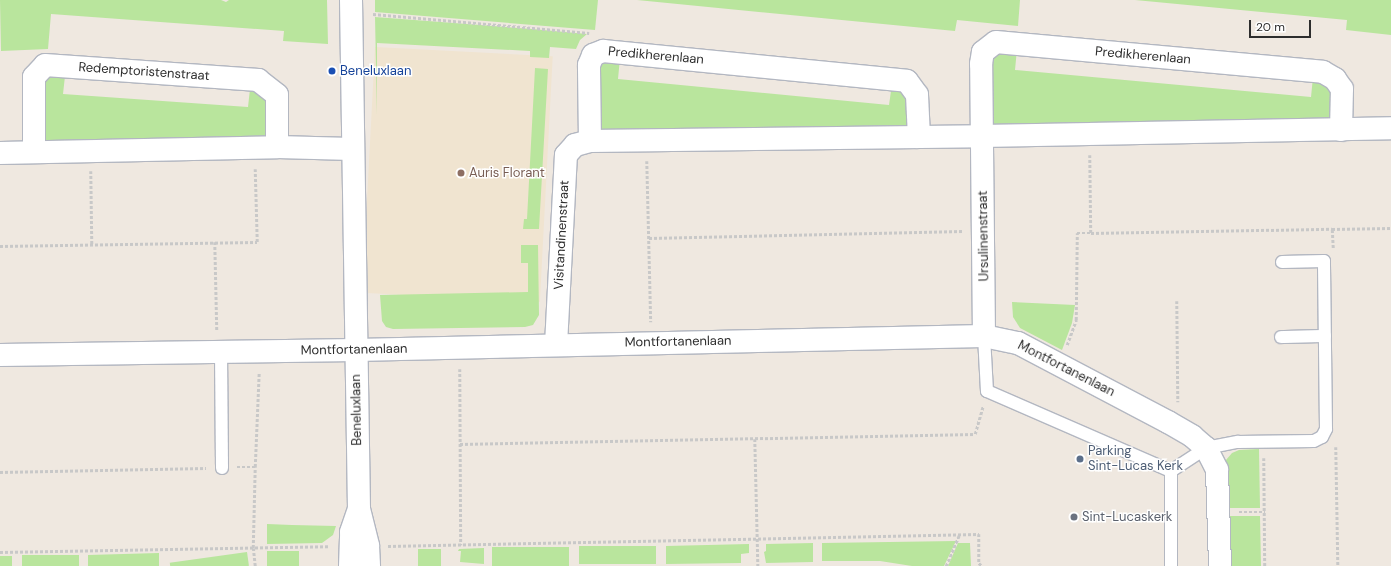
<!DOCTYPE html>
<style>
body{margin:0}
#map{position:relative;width:1391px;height:566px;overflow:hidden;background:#efe8e0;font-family:"DM Sans",sans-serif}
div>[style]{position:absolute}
.education>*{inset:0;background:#f0e4d0;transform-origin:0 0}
.green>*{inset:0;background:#b9e59d;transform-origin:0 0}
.path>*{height:2.5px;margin-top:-1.25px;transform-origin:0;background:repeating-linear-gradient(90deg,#c8c8c8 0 3px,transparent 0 5px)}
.roads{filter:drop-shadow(1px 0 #b3b7c1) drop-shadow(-1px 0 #b3b7c1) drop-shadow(0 1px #b3b7c1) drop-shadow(0 -1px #b3b7c1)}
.lane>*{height:12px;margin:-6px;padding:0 6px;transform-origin:6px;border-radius:6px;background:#fff}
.street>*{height:22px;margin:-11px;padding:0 11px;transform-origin:11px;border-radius:11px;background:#fff}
.dots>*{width:11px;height:11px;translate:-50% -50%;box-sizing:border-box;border:2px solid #fff;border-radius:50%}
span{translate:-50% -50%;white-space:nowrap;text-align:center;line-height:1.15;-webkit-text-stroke:3px #fff;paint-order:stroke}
.street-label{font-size:13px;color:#2d2d2d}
.transit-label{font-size:13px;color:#164399}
.left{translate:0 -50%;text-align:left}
.education-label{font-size:13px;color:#785e54}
.service-label{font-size:13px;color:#4e5e75}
.worship-label{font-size:13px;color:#5b616d}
.scale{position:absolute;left:1249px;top:20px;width:62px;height:18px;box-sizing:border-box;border:2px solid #2d2d2d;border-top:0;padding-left:5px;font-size:12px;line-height:14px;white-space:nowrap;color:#2d2d2d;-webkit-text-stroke:3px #fff;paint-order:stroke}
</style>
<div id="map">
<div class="education">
<div style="left:375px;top:47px;width:178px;height:246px;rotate:3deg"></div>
</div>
<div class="green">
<div style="clip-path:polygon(0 0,221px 0,226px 2px,229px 0,327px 0,328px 44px,283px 41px,284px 31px,51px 14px,48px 49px,1px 51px)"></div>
<div style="clip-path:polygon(375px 0,598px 0,595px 30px,375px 12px)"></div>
<div style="clip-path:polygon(637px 0,1020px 0,1018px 26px,957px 20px,955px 31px)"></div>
<div style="clip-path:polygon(1135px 0,1391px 0,1391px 35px,1346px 30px,1347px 20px)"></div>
<div style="clip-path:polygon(375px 17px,532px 29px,587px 34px,580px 40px,576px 49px,550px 47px,549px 58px,530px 57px,530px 51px,377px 43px,377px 116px)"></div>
<div style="clip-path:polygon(1017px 49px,1015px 70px,1311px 97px,1313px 77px,1323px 79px,1332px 92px,1330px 120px,992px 126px,992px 55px)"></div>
<div style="clip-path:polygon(620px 58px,618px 79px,889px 105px,892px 84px,907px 93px,908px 127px,600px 131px,599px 69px,604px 62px)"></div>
<div style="clip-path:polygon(535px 68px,548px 69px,539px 229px,523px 229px,524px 219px,527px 219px)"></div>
<div style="clip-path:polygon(51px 76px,65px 76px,63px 94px,248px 107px,250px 89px,255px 89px,268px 97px,268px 138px,44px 142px,43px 84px)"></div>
<div style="clip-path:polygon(521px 245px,538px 245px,539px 315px,533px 325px,525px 327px,393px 329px,386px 327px,382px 321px,380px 295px,528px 292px,528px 263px,521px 263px)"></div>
<div style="clip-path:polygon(1012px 302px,1075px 305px,1072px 323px,1062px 350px,1020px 328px,1013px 317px)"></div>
<div style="clip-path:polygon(1259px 449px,1260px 508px,1224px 508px,1224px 464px,1226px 460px,1232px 453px,1239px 450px)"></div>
<div style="clip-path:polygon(1225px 516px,1260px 516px,1261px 566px,1230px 566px)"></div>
<div style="clip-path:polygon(267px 524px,292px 525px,336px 526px,333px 535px,322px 543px,267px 544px)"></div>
<div style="clip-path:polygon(956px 541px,944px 566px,912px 566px,880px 561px,822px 561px,822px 543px)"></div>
<div style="clip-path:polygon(813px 543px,813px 562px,766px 563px,764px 552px,766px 551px,766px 544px)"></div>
<div style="clip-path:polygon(958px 543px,970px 543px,971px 566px,948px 566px)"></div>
<div style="clip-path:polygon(749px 544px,749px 553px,741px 554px,741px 563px,666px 564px,666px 546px)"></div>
<div style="left:656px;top:546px;width:18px;height:77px;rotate:90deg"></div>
<div style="left:569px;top:547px;width:19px;height:77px;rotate:90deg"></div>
<div style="clip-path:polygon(484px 548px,484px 564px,460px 562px,461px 551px,458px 551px,459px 549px)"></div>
<div style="left:418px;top:549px;width:23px;height:17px"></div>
<div style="left:299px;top:551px;width:15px;height:32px;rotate:90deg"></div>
<div style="left:247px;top:552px;width:14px;height:78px;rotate:82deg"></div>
<div style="clip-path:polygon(159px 553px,159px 566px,88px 566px,88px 555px)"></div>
<div style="left:79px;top:555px;width:11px;height:57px;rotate:90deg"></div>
<div style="left:0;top:556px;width:12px;height:10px"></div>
</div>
<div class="path">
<div style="left:373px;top:14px;width:217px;rotate:5deg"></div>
<div style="left:1090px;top:155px;width:78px;rotate:89.3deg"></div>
<div style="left:1091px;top:233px;width:241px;rotate:-1deg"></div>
<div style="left:647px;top:161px;width:161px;rotate:88.6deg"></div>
<div style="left:91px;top:171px;width:74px;rotate:89.2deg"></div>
<div style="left:649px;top:238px;width:314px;rotate:-1.3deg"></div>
<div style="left:215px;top:242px;width:89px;rotate:88.7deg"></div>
<div style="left:0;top:246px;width:257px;rotate:-0.9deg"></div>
<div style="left:257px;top:242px;width:73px;rotate:-91.6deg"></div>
<div style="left:1333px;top:248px;width:19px;rotate:-93deg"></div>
<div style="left:1332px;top:229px;width:59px;rotate:-1deg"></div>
<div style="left:1177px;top:301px;width:101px;rotate:89.4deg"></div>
<div style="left:1067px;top:345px;width:27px;rotate:-70deg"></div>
<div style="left:1076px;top:320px;width:87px;rotate:-89.3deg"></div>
<div style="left:1077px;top:233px;width:14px"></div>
<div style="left:460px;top:369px;width:176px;rotate:89.7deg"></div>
<div style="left:755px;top:439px;width:127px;rotate:88.6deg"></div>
<div style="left:460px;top:444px;width:515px;rotate:-1.11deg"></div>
<div style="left:975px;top:434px;width:29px;rotate:-74deg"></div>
<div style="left:1336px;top:447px;width:119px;rotate:89deg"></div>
<div style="left:1264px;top:458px;width:108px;rotate:89.5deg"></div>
<div style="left:237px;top:467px;width:18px"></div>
<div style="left:0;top:472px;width:206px;rotate:-1.1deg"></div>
<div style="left:1239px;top:512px;width:26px"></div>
<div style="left:388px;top:546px;width:591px;rotate:-1.16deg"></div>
<div style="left:979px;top:534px;width:29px;rotate:90deg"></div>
<div style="left:979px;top:563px;width:4px;rotate:45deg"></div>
<div style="left:0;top:552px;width:329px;rotate:-1deg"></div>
<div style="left:255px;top:566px;width:18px;rotate:-96deg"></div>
<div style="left:253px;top:548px;width:81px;rotate:-88.6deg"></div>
<div style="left:255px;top:467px;width:94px;rotate:-87.6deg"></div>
<div style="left:946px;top:566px;width:34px;rotate:-67deg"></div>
</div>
<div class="roads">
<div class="lane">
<div style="left:984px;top:336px;width:55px;rotate:86.9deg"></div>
<div style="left:987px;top:391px;width:201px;rotate:23.5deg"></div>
<div style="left:1281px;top:337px;width:44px;rotate:-1.3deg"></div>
<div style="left:221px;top:352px;width:116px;rotate:89.5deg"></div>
<div style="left:1171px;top:566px;width:95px;rotate:-90deg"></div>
<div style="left:1171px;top:471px;width:42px;rotate:-33.3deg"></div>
<div style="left:1206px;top:448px;width:33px;rotate:-11deg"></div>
<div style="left:1238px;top:442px;width:76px;rotate:-0.8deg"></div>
<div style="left:1314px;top:441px;width:9px;rotate:-27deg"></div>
<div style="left:1322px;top:437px;width:9px;rotate:-63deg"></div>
<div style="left:1326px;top:429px;width:168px;rotate:-90.7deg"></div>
<div style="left:1324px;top:261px;width:42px;rotate:178.6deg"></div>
</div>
<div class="street">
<div style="left:351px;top:0;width:509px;rotate:89.1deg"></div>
<div style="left:359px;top:509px;width:38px;rotate:76deg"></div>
<div style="left:368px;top:546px;width:20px;rotate:87deg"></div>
<div style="left:590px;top:141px;width:76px;rotate:-90.8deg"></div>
<div style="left:589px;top:65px;width:11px;rotate:-68deg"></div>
<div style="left:593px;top:55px;width:11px;rotate:-22deg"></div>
<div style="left:603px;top:51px;width:305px;rotate:5.6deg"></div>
<div style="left:907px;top:81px;width:17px;rotate:54deg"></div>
<div style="left:917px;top:95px;width:42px;rotate:87.3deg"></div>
<div style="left:34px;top:152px;width:75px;rotate:-90deg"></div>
<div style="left:34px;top:77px;width:16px;rotate:-47deg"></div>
<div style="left:45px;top:65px;width:214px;rotate:4deg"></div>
<div style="left:258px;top:80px;width:24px;rotate:38deg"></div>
<div style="left:277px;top:95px;width:52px;rotate:90deg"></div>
<div style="left:0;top:153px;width:277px;rotate:-1.2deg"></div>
<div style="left:277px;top:147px;width:75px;rotate:1.5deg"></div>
<div style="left:984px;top:336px;width:272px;rotate:-90.6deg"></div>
<div style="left:981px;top:64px;width:12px;rotate:-81deg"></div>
<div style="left:983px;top:52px;width:16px;rotate:-38deg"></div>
<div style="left:996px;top:42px;width:328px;rotate:5.2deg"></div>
<div style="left:1323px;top:72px;width:14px;rotate:30deg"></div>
<div style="left:1335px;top:79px;width:12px;rotate:55deg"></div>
<div style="left:1342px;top:89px;width:41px;rotate:91.4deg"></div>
<div style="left:556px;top:345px;width:190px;rotate:-87deg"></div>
<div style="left:566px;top:155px;width:13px;rotate:-48deg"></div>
<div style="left:575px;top:145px;width:16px;rotate:-15deg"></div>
<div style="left:590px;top:141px;width:392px;rotate:-0.7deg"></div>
<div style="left:982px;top:136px;width:409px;rotate:-1.1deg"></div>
<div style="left:0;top:355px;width:356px;rotate:-0.8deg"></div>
<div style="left:356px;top:350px;width:628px;rotate:-1.28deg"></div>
<div style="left:984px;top:336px;width:35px;rotate:12deg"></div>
<div style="left:1018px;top:343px;width:170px;rotate:27.8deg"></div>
<div style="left:1168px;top:422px;width:28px;rotate:30deg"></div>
<div style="left:1192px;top:436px;width:18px;rotate:41deg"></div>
<div style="left:1206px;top:448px;width:25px;rotate:63deg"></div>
<div style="left:1217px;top:470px;width:96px;rotate:88.2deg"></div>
<div style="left:350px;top:566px;width:34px;rotate:-88deg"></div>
<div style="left:351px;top:532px;width:24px;rotate:-71deg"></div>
</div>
</div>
<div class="dots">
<div style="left:332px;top:71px;background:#1a4fb4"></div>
<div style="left:461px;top:173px;background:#8d6e63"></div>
<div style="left:1080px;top:459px;background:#5c6f8a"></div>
<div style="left:1074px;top:517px;background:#6b7280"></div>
</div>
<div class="street-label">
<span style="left:656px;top:56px;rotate:5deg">Predikherenlaan</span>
<span style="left:1143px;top:56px;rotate:5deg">Predikherenlaan</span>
<span style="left:144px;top:72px;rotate:4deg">Redemptoristenstraat</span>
<span style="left:562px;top:235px;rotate:-87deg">Visitandinenstraat</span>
<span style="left:984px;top:236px;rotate:-91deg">Ursulinenstraat</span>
<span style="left:678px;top:342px;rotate:-1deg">Montfortanenlaan</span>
<span style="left:354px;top:350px;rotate:-1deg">Montfortanenlaan</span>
<span style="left:1066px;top:369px;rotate:27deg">Montfortanenlaan</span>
<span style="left:357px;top:410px;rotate:-91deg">Beneluxlaan</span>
</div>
<div class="transit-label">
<span class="left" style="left:340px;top:71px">Beneluxlaan</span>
</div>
<div class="education-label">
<span class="left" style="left:469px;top:173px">Auris Florant</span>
</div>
<div class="service-label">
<span class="left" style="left:1088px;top:459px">Parking<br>Sint-Lucas Kerk</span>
</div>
<div class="worship-label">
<span class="left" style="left:1082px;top:517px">Sint-Lucaskerk</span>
</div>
<div class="scale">20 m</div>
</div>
